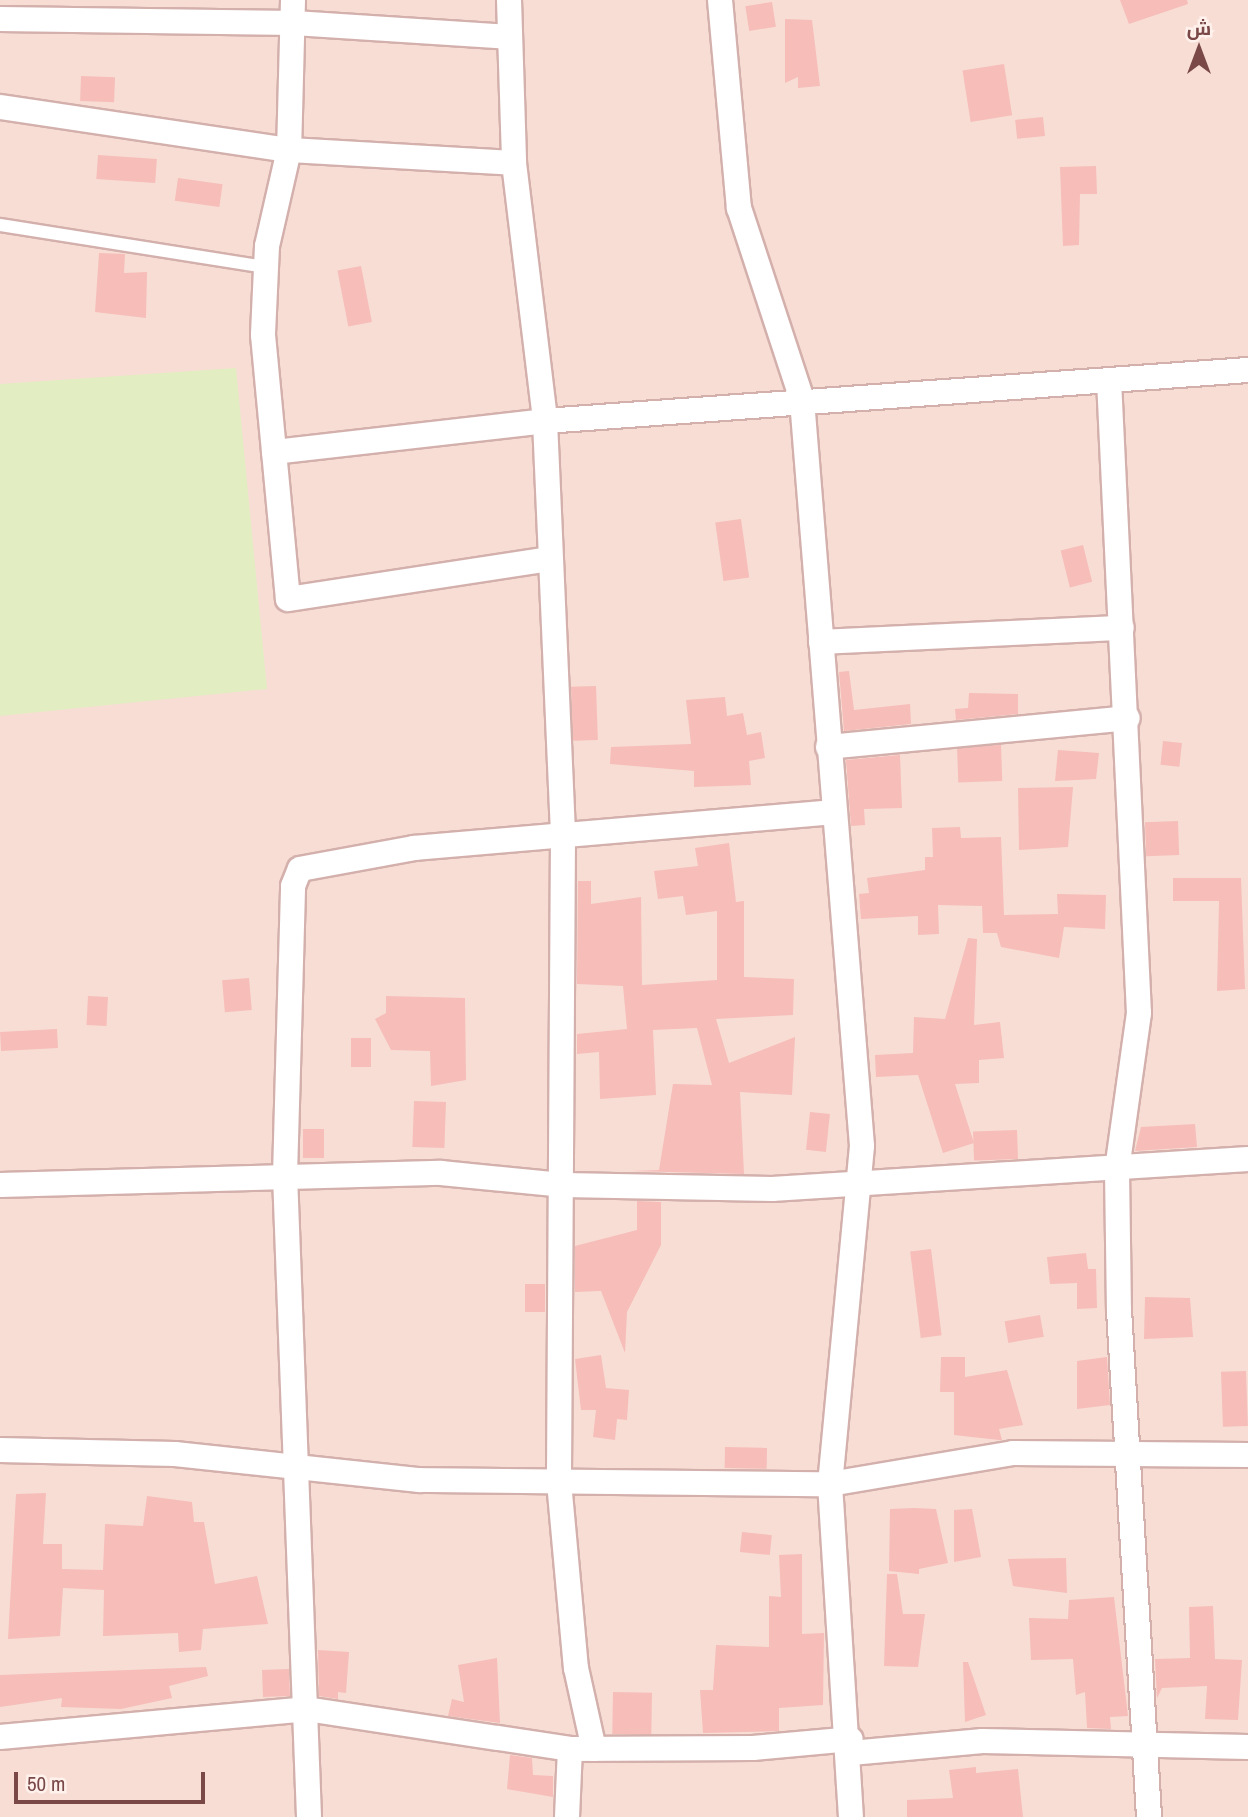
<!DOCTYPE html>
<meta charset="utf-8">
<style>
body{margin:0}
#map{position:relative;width:1248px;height:1817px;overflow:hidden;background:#feebe4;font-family:"Archivo Narrow",Cairo,sans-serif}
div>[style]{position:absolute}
.residential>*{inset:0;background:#f8ddd5;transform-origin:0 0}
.green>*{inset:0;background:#e2edc1}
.building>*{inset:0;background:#f6bdb9;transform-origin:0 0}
.roads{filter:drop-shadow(2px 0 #d3b0ac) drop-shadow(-2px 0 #d3b0ac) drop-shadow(0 2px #d3b0ac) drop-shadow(0 -2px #d3b0ac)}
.service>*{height:12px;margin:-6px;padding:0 6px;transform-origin:6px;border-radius:6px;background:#fff}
.minor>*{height:24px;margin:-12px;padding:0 12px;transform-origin:12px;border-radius:12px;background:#fff}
span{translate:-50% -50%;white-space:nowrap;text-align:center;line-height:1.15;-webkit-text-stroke:5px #fff1ec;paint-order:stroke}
.north{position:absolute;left:1164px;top:14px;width:70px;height:70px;-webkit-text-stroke:5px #fff1ec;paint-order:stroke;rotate:0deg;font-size:19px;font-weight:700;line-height:28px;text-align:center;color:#794847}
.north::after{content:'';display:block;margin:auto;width:24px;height:32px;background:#794847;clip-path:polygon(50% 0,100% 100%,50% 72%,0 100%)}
.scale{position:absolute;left:14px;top:1772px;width:191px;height:32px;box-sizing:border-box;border:4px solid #794847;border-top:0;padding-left:9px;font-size:21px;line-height:24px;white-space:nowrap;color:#794847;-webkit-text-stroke:5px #fff1ec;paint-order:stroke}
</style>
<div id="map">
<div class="residential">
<div style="left:0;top:0;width:1248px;height:1817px"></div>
</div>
<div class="green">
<div style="clip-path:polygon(236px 368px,267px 689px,0 716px,0 384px)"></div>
</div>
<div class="building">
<div style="clip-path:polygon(1120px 0,1187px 0,1188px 4px,1129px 24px)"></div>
<div style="left:772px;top:2px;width:25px;height:27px;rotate:81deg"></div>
<div style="clip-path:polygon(785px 19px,812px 20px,820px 86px,798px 88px,798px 77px,785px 83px)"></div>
<div style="left:1004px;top:64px;width:52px;height:42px;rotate:81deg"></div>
<div style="left:81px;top:76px;width:34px;height:25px;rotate:2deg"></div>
<div style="left:1043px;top:117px;width:19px;height:28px;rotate:84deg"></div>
<div style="left:98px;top:155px;width:59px;height:24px;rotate:4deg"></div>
<div style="clip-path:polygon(1096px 166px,1097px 194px,1080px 194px,1079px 245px,1063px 246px,1060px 167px)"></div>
<div style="left:178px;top:178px;width:45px;height:23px;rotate:8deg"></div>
<div style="clip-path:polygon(99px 253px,125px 254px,124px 273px,147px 272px,146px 318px,95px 312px)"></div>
<div style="left:361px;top:266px;width:57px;height:24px;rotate:79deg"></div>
<div style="left:741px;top:519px;width:59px;height:26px;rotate:82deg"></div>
<div style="left:1083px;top:545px;width:38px;height:23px;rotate:76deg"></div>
<div style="clip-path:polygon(849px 671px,854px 710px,910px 704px,911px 724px,844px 731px,839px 672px)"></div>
<div style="left:596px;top:686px;width:54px;height:25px;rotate:88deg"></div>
<div style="clip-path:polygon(969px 693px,1018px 694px,1018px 714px,956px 720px,955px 709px,968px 708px)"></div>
<div style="clip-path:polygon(725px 697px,727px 716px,743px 713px,747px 735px,761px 732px,765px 758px,749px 761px,751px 785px,694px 787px,694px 771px,610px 764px,611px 747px,691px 744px,686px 700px)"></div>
<div style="left:1163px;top:741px;width:19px;height:24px;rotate:6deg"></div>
<div style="left:1001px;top:745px;width:36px;height:44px;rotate:88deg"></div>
<div style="clip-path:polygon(1058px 750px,1099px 753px,1096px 779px,1055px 781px)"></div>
<div style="clip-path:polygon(900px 755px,902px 808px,864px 809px,865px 825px,851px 826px,846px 760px)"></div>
<div style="clip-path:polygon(1073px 787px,1068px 847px,1019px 850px,1018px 788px)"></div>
<div style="left:1178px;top:821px;width:34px;height:33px;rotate:88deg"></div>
<div style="clip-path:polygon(960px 827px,961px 838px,1001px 837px,1004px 915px,1058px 914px,1057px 894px,1106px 895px,1105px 929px,1064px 927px,1059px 958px,1001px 947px,997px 933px,983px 933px,982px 906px,938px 905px,939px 934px,918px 935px,918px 916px,861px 919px,859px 894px,869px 893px,867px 878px,925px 870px,925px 857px,933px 857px,932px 828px)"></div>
<div style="clip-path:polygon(729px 843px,736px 902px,744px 901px,744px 977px,794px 979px,793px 1015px,716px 1019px,729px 1063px,795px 1037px,792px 1095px,740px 1092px,744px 1174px,631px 1171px,659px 1170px,673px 1084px,712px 1085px,697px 1028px,653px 1030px,656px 1095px,600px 1099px,599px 1052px,577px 1054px,577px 1034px,627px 1029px,623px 986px,577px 984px,578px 881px,591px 881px,591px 904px,641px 897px,642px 985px,717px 980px,717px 911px,686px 915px,683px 896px,658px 899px,654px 871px,698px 866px,695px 848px)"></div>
<div style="clip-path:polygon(1173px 878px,1241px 878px,1245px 989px,1217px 991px,1219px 901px,1173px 901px)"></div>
<div style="clip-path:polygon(968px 938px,977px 939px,974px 1025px,1000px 1022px,1004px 1058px,979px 1060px,979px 1083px,955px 1084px,974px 1143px,943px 1153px,918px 1075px,876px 1077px,875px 1055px,913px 1053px,914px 1017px,945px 1019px)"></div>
<div style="left:249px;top:978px;width:32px;height:27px;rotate:85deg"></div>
<div style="left:88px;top:996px;width:20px;height:29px;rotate:3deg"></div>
<div style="clip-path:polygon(386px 996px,465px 998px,466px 1080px,431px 1086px,430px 1051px,391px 1050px,375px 1019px,386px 1013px)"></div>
<div style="left:57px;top:1029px;width:19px;height:57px;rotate:87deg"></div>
<div style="left:351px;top:1038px;width:20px;height:29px"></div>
<div style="left:414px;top:1101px;width:32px;height:46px;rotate:2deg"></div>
<div style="left:810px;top:1112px;width:20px;height:38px;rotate:6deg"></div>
<div style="clip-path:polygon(1195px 1124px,1197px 1147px,1135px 1151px,1141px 1127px)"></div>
<div style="left:303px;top:1129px;width:21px;height:29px"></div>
<div style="left:1017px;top:1130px;width:29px;height:44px;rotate:88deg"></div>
<div style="clip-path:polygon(637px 1201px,661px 1202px,661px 1245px,627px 1312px,625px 1353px,601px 1291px,575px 1292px,575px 1246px,637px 1230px)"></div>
<div style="left:931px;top:1249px;width:87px;height:21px;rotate:83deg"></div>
<div style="clip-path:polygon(1086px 1253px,1088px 1269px,1096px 1269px,1097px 1308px,1077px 1309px,1077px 1283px,1050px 1284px,1047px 1257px)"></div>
<div style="left:525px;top:1284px;width:20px;height:28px"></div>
<div style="clip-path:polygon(1145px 1297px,1190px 1298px,1193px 1337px,1144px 1339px)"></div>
<div style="left:1040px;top:1315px;width:22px;height:36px;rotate:80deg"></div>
<div style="clip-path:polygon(601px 1355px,606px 1388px,629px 1390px,627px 1420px,617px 1419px,615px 1440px,593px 1437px,596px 1410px,581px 1410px,575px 1359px)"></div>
<div style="clip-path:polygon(941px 1357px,965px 1357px,965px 1377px,1007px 1370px,1023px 1425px,999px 1429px,1002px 1440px,999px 1440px,954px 1435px,954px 1392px,940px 1392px)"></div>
<div style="clip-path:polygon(1107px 1357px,1110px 1405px,1077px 1409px,1077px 1361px)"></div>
<div style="left:1246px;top:1371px;width:55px;height:25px;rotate:88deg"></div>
<div style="left:725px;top:1447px;width:42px;height:21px;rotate:1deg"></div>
<div style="clip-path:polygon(46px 1493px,43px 1544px,62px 1544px,62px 1569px,103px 1570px,105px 1524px,143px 1526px,147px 1496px,192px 1502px,194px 1522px,204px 1522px,215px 1584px,257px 1576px,268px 1624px,203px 1629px,201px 1650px,179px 1652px,178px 1633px,103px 1636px,104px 1590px,63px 1588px,60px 1636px,8px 1639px,16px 1494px)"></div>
<div style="clip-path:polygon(914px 1508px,936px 1509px,948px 1563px,919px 1569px,919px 1574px,889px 1571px,890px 1509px)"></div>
<div style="clip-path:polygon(972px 1509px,981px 1557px,954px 1562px,954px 1510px)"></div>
<div style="left:742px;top:1532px;width:30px;height:20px;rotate:6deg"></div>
<div style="clip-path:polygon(802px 1554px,802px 1634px,824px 1633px,823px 1705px,779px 1708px,779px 1731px,703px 1733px,700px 1690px,713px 1690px,716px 1645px,769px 1647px,769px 1596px,781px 1597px,779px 1555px)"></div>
<div style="clip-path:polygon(1066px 1558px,1067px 1593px,1013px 1586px,1008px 1559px)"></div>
<div style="clip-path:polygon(887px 1574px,897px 1574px,903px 1614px,925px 1614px,918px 1667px,884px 1666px)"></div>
<div style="clip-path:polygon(1114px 1597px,1128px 1716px,1110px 1717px,1111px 1729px,1087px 1728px,1085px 1692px,1076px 1695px,1073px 1659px,1031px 1660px,1029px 1618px,1068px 1619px,1069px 1600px)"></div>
<div style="clip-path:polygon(1213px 1606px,1215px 1659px,1242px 1660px,1238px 1720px,1205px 1719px,1207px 1686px,1162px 1688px,1157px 1698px,1155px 1659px,1190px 1658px,1189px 1607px)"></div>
<div style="clip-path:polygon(318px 1650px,349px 1652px,346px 1693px,338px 1692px,338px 1699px,319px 1696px)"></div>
<div style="clip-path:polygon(497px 1658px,500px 1723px,448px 1716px,452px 1699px,464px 1702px,458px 1665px)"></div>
<div style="clip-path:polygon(963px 1662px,968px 1662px,986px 1715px,965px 1722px)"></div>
<div style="clip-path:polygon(206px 1667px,208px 1676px,169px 1686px,172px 1698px,121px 1709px,61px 1707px,62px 1698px,0 1707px,0 1675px)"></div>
<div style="left:289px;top:1669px;width:27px;height:27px;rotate:88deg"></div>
<div style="left:613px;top:1692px;width:39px;height:42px;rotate:1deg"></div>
<div style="clip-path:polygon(510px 1755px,532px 1758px,533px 1775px,553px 1776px,553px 1797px,507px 1789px)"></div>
<div style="clip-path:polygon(976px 1767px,976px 1773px,1018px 1769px,1023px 1817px,907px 1817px,907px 1800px,953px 1798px,949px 1770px)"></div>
</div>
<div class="roads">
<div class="service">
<div style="left:0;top:225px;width:268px;rotate:9deg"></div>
</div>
<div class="minor">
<div style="left:293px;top:0;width:150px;rotate:91.5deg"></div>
<div style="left:289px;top:150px;width:98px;rotate:102.9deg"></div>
<div style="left:267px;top:246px;width:89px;rotate:92.6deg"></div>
<div style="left:263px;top:335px;width:265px;rotate:84.6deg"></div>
<div style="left:288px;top:599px;width:265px;rotate:-8.7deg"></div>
<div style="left:509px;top:0;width:163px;rotate:88.2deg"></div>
<div style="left:514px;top:163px;width:260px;rotate:83.1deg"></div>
<div style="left:545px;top:421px;width:416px;rotate:87.5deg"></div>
<div style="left:563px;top:837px;width:645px;rotate:90.36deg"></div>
<div style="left:559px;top:1482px;width:187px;rotate:84.8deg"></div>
<div style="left:576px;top:1668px;width:83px;rotate:77.5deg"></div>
<div style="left:720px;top:0;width:209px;rotate:84.8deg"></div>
<div style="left:739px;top:208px;width:202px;rotate:71.8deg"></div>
<div style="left:802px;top:400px;width:748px;rotate:85.4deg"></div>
<div style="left:862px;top:1146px;width:340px;rotate:95.4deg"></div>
<div style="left:830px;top:1484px;width:334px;rotate:86.4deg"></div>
<div style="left:0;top:19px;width:294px;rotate:0.8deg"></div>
<div style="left:294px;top:23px;width:214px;rotate:3.7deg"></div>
<div style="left:0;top:107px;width:292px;rotate:8.5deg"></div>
<div style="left:289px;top:150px;width:225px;rotate:3.3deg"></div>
<div style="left:1109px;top:380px;width:634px;rotate:87.29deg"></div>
<div style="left:1139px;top:1013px;width:159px;rotate:98deg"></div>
<div style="left:1117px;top:1170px;width:140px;rotate:89.2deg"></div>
<div style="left:1119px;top:1310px;width:508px;rotate:86.61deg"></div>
<div style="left:274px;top:452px;width:273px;rotate:-6.5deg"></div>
<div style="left:545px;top:421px;width:705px;rotate:-4.15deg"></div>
<div style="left:821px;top:642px;width:301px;rotate:-2.7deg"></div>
<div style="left:828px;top:747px;width:301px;rotate:-5.5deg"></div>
<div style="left:0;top:1185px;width:441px;rotate:-1.6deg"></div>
<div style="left:441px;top:1173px;width:124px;rotate:5.6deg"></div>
<div style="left:564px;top:1185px;width:208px;rotate:1.1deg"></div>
<div style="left:772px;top:1189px;width:477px;rotate:-3.6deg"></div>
<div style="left:0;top:1450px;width:175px;rotate:1.3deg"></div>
<div style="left:175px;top:1454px;width:246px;rotate:6.1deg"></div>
<div style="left:420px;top:1480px;width:410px;rotate:0.6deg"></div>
<div style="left:830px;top:1484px;width:186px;rotate:-9.6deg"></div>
<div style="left:1013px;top:1453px;width:235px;rotate:0.5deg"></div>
<div style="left:0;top:1737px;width:307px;rotate:-5.2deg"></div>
<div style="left:306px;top:1709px;width:267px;rotate:8.6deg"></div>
<div style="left:570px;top:1749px;width:183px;rotate:-0.3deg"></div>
<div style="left:753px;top:1748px;width:98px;rotate:-5.2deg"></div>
<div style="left:851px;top:1753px;width:132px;rotate:-5.2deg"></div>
<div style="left:982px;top:1741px;width:266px;rotate:1.3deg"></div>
<div style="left:309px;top:1817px;width:641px;rotate:-92.14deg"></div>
<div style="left:285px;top:1176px;width:290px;rotate:-88.4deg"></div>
<div style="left:293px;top:886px;width:18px;rotate:-68deg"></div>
<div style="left:300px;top:869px;width:116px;rotate:-10.4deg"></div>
<div style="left:414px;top:848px;width:422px;rotate:-4.9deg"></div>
<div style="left:567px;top:1817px;width:68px;rotate:-87.5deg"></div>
</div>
</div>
<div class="north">ش</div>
<div class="scale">50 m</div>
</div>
